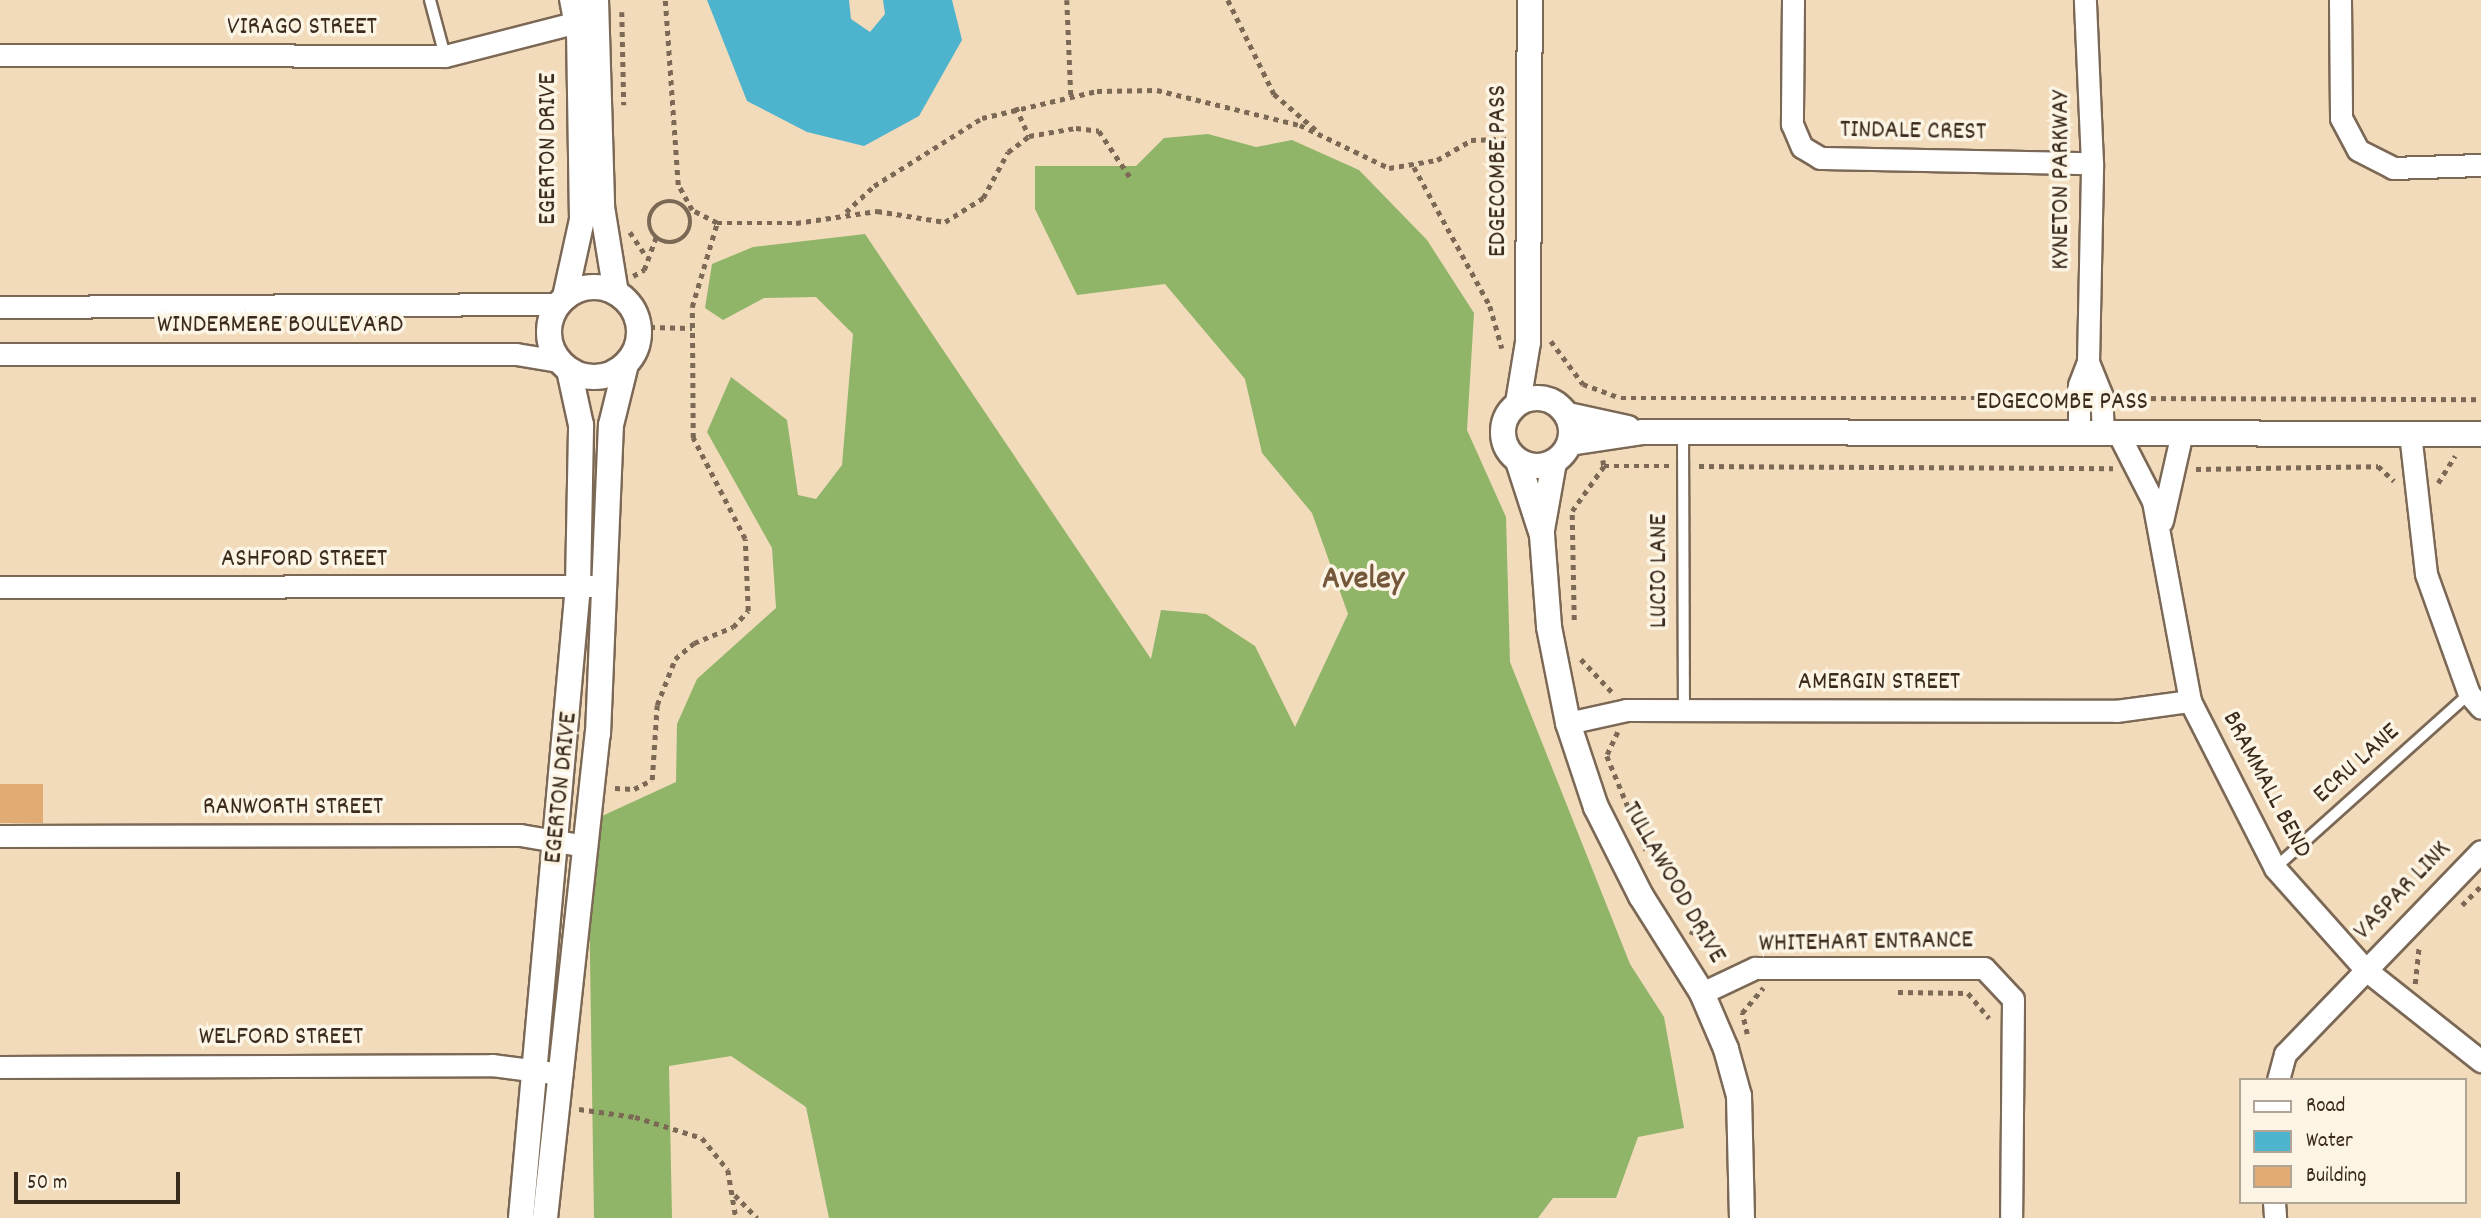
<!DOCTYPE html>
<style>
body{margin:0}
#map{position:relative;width:2481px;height:1218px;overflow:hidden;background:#f2dbbb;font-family:Dekko,sans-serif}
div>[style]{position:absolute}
.forest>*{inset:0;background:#90b468}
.water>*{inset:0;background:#4eb3cd}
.building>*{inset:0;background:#e1ac73;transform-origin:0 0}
.path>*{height:4.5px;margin-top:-2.25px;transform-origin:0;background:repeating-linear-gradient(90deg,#7b6855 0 5px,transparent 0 10px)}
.path>.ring{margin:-2.25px;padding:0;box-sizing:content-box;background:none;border:4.5px solid #7b6855;border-radius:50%}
.roads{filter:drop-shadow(2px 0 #7b6855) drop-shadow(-2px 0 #7b6855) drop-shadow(0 2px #7b6855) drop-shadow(0 -2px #7b6855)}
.service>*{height:10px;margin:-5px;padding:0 5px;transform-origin:5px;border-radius:5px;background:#fff}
.minor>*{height:21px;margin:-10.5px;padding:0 10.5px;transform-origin:10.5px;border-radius:10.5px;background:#fff}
.tertiary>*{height:24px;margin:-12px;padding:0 12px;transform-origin:12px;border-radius:12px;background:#fff}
.tertiary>.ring{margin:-12px;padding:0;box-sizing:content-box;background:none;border:24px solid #fff;border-radius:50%}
span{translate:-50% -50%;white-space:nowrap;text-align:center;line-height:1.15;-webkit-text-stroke:7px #fcf5e5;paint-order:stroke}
.street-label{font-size:26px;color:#3b2a1e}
.district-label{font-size:33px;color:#75583c;font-weight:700}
.legend{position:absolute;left:2239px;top:1078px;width:228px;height:126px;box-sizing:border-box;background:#fcf5e5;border:2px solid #afa495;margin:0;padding:9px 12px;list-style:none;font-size:21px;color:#3b2a1e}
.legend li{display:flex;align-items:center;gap:14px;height:35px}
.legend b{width:35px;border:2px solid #afa495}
.scale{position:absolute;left:14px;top:1172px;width:166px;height:32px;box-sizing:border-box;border:4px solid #3b2a1e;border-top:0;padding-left:9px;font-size:21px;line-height:24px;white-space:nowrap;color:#3b2a1e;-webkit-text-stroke:5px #fcf5e5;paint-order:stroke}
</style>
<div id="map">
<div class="forest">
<div style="clip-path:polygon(1208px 134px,1256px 147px,1292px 140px,1359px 170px,1427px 240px,1474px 313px,1467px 430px,1506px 517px,1510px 662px,1630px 964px,1664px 1017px,1684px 1128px,1638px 1137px,1616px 1198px,1553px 1198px,1538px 1218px,829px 1218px,806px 1107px,731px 1056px,669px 1066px,672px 1218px,594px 1218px,589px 892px,602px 816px,676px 782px,677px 724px,697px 679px,776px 608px,772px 548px,707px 432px,731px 377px,787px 420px,798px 495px,816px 499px,842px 465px,853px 334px,816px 297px,764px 298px,723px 320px,705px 308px,712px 264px,753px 247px,865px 234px,1151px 659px,1161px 610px,1206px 614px,1255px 646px,1295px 727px,1348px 614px,1312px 513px,1262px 453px,1245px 379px,1165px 284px,1077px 295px,1035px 209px,1035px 166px,1136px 166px,1164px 138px)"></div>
</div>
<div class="water">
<div style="clip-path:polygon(707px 0,849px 0,851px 19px,870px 32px,885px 14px,883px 0,952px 0,962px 40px,919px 116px,864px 146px,807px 132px,747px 101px)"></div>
</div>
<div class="building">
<div style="left:0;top:784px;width:43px;height:39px"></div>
</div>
<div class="path">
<div style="left:1067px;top:0;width:95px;rotate:87.6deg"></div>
<div style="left:1228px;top:0;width:105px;rotate:63.9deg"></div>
<div style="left:1274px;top:94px;width:55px;rotate:40.6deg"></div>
<div style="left:622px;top:12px;width:93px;rotate:88.8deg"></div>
<div style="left:1016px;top:107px;width:32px;rotate:66deg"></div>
<div style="left:1414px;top:167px;width:158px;rotate:61.3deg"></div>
<div style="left:1490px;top:306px;width:44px;rotate:74.1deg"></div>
<div class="ring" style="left:649px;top:201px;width:37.5px;height:37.5px"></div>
<div style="left:846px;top:212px;width:38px;rotate:-43deg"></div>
<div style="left:874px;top:186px;width:128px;rotate:-32.2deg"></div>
<div style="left:982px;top:118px;width:118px;rotate:-13.2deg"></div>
<div style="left:1097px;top:91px;width:60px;rotate:-1deg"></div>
<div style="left:1157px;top:90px;width:147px;rotate:13.8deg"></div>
<div style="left:1300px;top:125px;width:99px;rotate:25.8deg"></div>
<div style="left:1389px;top:168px;width:49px;rotate:-9.5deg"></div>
<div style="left:1437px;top:160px;width:39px;rotate:-30deg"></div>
<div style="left:1471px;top:140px;width:37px;rotate:-2deg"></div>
<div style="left:717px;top:223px;width:79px"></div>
<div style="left:796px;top:223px;width:82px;rotate:-8.4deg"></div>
<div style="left:877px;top:211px;width:69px;rotate:9.2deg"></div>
<div style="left:945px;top:222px;width:45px;rotate:-32.3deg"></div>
<div style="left:983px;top:198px;width:52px;rotate:-61.5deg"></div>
<div style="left:1008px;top:152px;width:26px;rotate:-37deg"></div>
<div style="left:1029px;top:136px;width:48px;rotate:-9.7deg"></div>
<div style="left:1076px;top:128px;width:23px;rotate:7deg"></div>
<div style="left:1099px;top:131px;width:55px;rotate:56deg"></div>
<div style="left:630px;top:232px;width:27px;rotate:56deg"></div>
<div style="left:633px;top:276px;width:13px;rotate:-29deg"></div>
<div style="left:644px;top:270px;width:35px;rotate:-70deg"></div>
<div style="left:636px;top:299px;width:31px;rotate:63deg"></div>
<div style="left:650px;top:327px;width:26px;rotate:108deg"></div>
<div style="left:650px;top:327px;width:42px;rotate:1.4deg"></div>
<div style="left:1551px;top:341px;width:54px;rotate:53.3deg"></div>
<div style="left:1583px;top:384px;width:40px;rotate:20.2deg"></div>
<div style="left:1621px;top:398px;width:439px"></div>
<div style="left:2121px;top:398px;width:360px;rotate:0.2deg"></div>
<div style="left:1498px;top:453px;width:39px;rotate:-89deg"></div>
<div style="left:1603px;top:460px;width:6px;rotate:81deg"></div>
<div style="left:1604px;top:466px;width:65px"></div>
<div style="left:1699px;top:466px;width:414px;rotate:0.3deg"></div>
<div style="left:2196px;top:469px;width:182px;rotate:-0.9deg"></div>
<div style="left:2378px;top:466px;width:22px;rotate:43deg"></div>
<div style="left:2438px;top:483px;width:32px;rotate:-58deg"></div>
<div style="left:1574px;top:620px;width:109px;rotate:-91.1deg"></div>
<div style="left:1572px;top:511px;width:55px;rotate:-54.6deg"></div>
<div style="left:1581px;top:659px;width:45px;rotate:46.8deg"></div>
<div style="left:1618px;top:732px;width:26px;rotate:115deg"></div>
<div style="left:1607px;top:756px;width:102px;rotate:67.5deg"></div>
<div style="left:615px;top:788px;width:19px;rotate:3deg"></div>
<div style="left:634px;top:789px;width:20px;rotate:-27deg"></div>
<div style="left:652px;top:780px;width:75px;rotate:-86.2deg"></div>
<div style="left:657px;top:705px;width:49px;rotate:-68.6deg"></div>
<div style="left:675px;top:659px;width:25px;rotate:-40deg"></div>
<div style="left:694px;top:643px;width:42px;rotate:-22.3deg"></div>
<div style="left:733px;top:627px;width:22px;rotate:-47deg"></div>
<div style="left:748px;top:611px;width:72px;rotate:-92.4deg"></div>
<div style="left:745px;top:539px;width:114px;rotate:-117.2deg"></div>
<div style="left:693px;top:438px;width:131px;rotate:-90.4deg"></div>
<div style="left:692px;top:307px;width:88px;rotate:-73.4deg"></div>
<div style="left:717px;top:223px;width:28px;rotate:-153deg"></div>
<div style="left:692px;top:210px;width:29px;rotate:-119deg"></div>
<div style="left:678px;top:185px;width:185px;rotate:-94deg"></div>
<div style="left:2462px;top:905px;width:27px;rotate:-45deg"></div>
<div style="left:1690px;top:931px;width:30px;rotate:27deg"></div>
<div style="left:1717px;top:945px;width:17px;rotate:73deg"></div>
<div style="left:2415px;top:984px;width:36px;rotate:-84deg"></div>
<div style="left:1898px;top:992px;width:70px;rotate:0.8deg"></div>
<div style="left:1968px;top:993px;width:33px;rotate:50deg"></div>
<div style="left:1747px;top:1034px;width:22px;rotate:-103deg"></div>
<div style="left:1742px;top:1013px;width:33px;rotate:-50deg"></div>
<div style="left:579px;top:1109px;width:57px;rotate:8.1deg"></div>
<div style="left:635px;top:1117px;width:70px;rotate:17.4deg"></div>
<div style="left:702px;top:1138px;width:41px;rotate:50.9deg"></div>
<div style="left:728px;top:1170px;width:49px;rotate:80.5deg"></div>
<div style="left:735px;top:1195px;width:32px;rotate:46deg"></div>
</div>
<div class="roads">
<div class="service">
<div style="left:430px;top:0;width:58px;rotate:75deg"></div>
<div style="left:1683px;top:433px;width:277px;rotate:89.8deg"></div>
<div style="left:2275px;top:868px;width:261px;rotate:-41.9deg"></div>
</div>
<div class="minor">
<div style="left:1793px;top:0;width:124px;rotate:90.5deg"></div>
<div style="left:1792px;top:124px;width:25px;rotate:67deg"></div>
<div style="left:1802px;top:147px;width:21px;rotate:31deg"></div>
<div style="left:1820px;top:158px;width:272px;rotate:1.1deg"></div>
<div style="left:2340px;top:0;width:118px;rotate:89.5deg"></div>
<div style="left:2341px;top:118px;width:36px;rotate:62deg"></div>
<div style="left:2358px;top:150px;width:39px;rotate:27deg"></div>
<div style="left:2393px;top:168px;width:88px;rotate:-2deg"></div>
<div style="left:0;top:55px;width:445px;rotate:0.1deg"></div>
<div style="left:445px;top:56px;width:153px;rotate:-14.4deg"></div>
<div style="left:0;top:307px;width:558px;rotate:-0.31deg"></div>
<div style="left:0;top:354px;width:516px"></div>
<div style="left:516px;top:354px;width:44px;rotate:9.2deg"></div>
<div style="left:2088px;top:362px;width:35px;rotate:68deg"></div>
<div style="left:2101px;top:394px;width:39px;rotate:87deg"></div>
<div style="left:2079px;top:433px;width:48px;rotate:-90deg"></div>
<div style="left:2079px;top:385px;width:25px;rotate:-69deg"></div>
<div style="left:2088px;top:362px;width:199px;rotate:-88.8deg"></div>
<div style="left:2092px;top:163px;width:163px;rotate:-92.5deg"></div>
<div style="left:2118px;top:433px;width:76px;rotate:62.8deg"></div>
<div style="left:2153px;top:501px;width:203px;rotate:79.5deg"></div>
<div style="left:2190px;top:701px;width:187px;rotate:63deg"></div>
<div style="left:2275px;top:868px;width:137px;rotate:48.3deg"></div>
<div style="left:2366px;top:970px;width:147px;rotate:38.4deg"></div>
<div style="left:2410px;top:433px;width:142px;rotate:83.5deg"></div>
<div style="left:2426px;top:574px;width:127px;rotate:70.3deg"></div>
<div style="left:2469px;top:694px;width:18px;rotate:49deg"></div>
<div style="left:2162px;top:521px;width:91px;rotate:-77.3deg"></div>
<div style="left:0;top:587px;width:595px;rotate:-0.1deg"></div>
<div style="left:1568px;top:723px;width:59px;rotate:-12.6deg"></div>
<div style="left:1626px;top:710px;width:490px;rotate:0.1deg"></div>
<div style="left:2116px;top:711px;width:75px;rotate:-7.7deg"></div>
<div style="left:0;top:836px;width:520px;rotate:-0.11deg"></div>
<div style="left:520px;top:835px;width:67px;rotate:9.5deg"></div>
<div style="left:1702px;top:993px;width:59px;rotate:-25.3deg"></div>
<div style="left:1755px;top:968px;width:229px"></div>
<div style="left:1984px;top:968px;width:42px;rotate:46.9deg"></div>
<div style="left:2013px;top:999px;width:219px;rotate:90.5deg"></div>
<div style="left:0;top:1067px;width:492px;rotate:-0.2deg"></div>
<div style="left:492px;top:1065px;width:70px;rotate:7.4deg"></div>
<div style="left:2278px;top:1080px;width:27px;rotate:-75deg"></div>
<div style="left:2285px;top:1054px;width:282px;rotate:-46deg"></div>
<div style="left:2274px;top:1202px;width:16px;rotate:86deg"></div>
</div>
<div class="tertiary">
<div style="left:596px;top:0;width:207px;rotate:88.3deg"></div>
<div style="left:602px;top:207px;width:87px;rotate:80.8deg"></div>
<div class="ring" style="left:549px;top:287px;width:66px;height:66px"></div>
<div style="left:565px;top:297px;width:79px;rotate:-77.6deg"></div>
<div style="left:582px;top:220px;width:185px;rotate:-90.9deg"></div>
<div style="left:579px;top:35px;width:36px;rotate:-101deg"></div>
<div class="ring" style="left:1503px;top:398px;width:44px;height:44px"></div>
<div style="left:1518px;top:403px;width:62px;rotate:-80.7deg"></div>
<div style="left:1528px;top:342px;width:342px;rotate:-89.7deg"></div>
<div style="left:1568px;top:415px;width:61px;rotate:12.2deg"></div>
<div style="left:1570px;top:443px;width:74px;rotate:-8.6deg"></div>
<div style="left:1643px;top:432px;width:838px;rotate:0.14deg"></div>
<div style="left:1518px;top:461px;width:78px;rotate:72deg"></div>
<div style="left:1542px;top:535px;width:92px;rotate:85.6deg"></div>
<div style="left:1549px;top:627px;width:98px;rotate:78.8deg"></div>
<div style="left:1568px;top:723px;width:89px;rotate:71.6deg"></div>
<div style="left:1596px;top:807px;width:100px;rotate:63.2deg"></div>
<div style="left:1641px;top:896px;width:115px;rotate:57.8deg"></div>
<div style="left:1702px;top:993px;width:61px;rotate:66.8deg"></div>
<div style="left:1726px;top:1049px;width:49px;rotate:74.5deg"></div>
<div style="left:1739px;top:1096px;width:122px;rotate:88.6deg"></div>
<div style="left:1542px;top:530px;width:69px;rotate:-80deg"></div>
<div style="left:521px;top:1218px;width:635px;rotate:-84.85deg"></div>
<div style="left:578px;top:586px;width:161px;rotate:-88.9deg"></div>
<div style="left:581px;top:425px;width:56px;rotate:-102.3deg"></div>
<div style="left:545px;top:1218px;width:487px;rotate:-83.8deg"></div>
<div style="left:598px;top:734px;width:309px;rotate:-87.6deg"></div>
<div style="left:611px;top:425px;width:63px;rotate:-76.2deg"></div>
</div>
</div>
<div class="street-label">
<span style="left:302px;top:28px">VIRAGO STREET</span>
<span style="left:1913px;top:132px;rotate:1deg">TINDALE CREST</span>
<span style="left:549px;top:149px;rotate:-90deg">EGERTON DRIVE</span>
<span style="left:1499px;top:171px;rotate:-90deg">EDGECOMBE PASS</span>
<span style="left:2062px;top:180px;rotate:-90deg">KYNETON PARKWAY</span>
<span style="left:280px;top:326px">WINDERMERE BOULEVARD</span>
<span style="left:2062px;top:403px">EDGECOMBE PASS</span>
<span style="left:304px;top:560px">ASHFORD STREET</span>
<span style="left:1660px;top:571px;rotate:-90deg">LUCIO LANE</span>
<span style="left:1879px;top:683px">AMERGIN STREET</span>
<span style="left:2357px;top:764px;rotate:-42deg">ECRU LANE</span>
<span style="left:2266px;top:785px;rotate:62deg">BRAMMALL BEND</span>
<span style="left:562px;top:788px;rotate:-84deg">EGERTON DRIVE</span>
<span style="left:293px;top:808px">RANWORTH STREET</span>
<span style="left:1673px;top:883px;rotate:60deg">TULLAWOOD DRIVE</span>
<span style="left:2403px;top:891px;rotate:-46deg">VASPAR LINK</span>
<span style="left:1866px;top:943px;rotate:-1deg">WHITEHART ENTRANCE</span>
<span style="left:281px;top:1038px">WELFORD STREET</span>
</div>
<div class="district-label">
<span style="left:1363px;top:581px">Aveley</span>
</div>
<ul class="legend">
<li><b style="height:9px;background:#fff"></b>Road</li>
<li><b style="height:19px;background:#4eb3cd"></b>Water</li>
<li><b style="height:19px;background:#e1ac73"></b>Building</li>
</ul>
<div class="scale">50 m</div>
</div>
